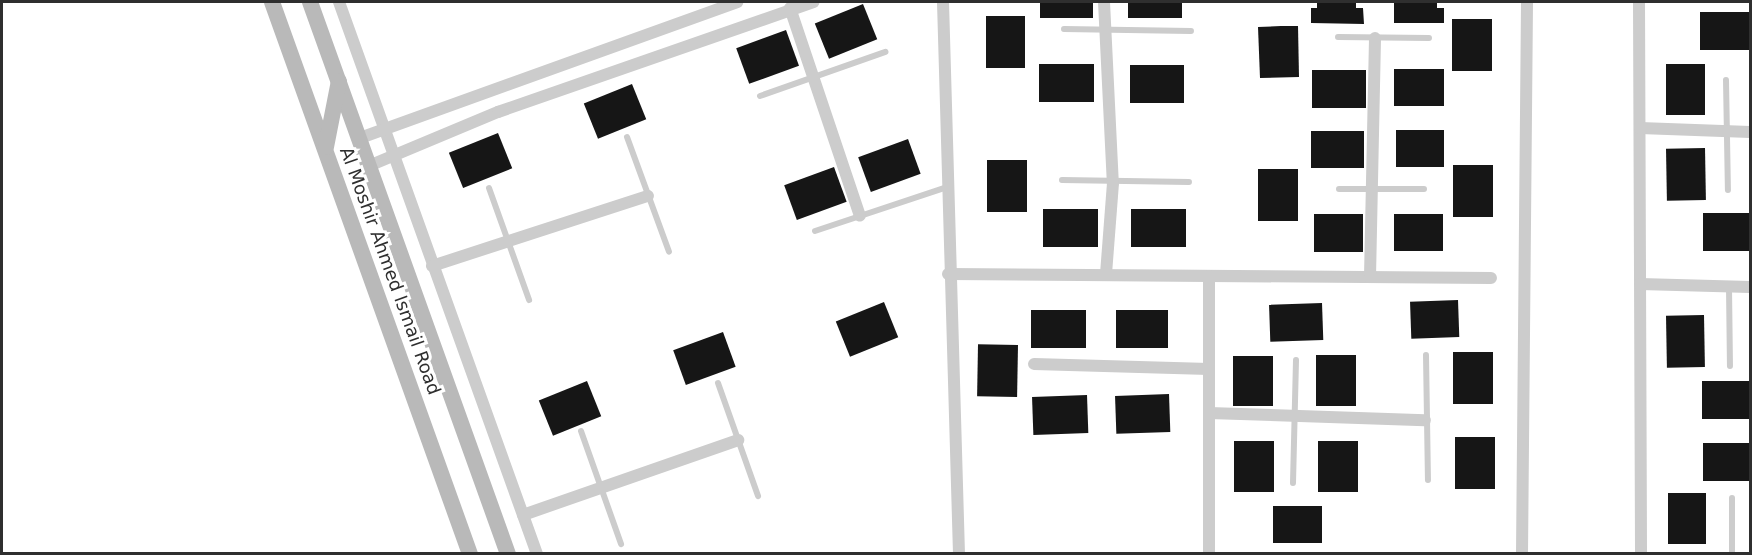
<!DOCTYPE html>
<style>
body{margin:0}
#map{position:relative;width:1752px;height:555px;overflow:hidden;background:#fff;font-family:"DejaVu Sans",sans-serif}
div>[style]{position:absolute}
.building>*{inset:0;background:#161616;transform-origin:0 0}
.lane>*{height:6px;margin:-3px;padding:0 3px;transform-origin:3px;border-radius:3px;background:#ccc}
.street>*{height:12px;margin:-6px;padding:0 6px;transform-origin:6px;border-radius:6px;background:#ccc}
.secondary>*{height:16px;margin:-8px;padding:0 8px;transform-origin:8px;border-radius:8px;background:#b9b9b9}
span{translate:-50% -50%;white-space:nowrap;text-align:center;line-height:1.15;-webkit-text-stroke:6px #fff;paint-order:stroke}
.street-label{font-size:18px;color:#2f2f2f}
.frame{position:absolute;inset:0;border:3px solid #2f2f2f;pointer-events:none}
</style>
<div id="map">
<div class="building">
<div style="clip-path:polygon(1084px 2px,1093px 2px,1093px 18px,1040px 18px,1040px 3px)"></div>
<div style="left:1128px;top:2px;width:54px;height:16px"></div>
<div style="clip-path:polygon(1317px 2px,1356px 2px,1356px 8px,1363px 8px,1364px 24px,1311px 23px,1311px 8px,1317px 8px)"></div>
<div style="clip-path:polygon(1394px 2px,1437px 2px,1437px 8px,1444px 8px,1444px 23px,1394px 23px)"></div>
<div style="left:863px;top:4px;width:38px;height:52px;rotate:68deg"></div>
<div style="left:1700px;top:12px;width:50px;height:38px"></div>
<div style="left:1025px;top:16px;width:52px;height:39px;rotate:90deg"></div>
<div style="left:1452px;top:19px;width:40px;height:52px"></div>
<div style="clip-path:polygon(1281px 26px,1298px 26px,1299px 77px,1260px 78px,1258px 27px)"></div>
<div style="left:786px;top:30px;width:38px;height:53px;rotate:70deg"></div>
<div style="left:1039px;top:64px;width:55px;height:38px"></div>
<div style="left:1666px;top:64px;width:39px;height:51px"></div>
<div style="left:1130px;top:65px;width:54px;height:38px"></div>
<div style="left:1444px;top:69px;width:37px;height:50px;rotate:90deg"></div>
<div style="left:1312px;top:70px;width:54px;height:38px"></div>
<div style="left:632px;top:84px;width:38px;height:52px;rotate:68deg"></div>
<div style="left:1396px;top:130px;width:48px;height:37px"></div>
<div style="left:1311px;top:131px;width:53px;height:37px"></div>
<div style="left:498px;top:133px;width:38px;height:53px;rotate:68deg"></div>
<div style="left:908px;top:139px;width:37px;height:53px;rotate:70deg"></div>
<div style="left:1705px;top:148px;width:52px;height:39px;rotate:89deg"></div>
<div style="left:987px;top:160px;width:40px;height:52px"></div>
<div style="left:1453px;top:165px;width:40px;height:52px"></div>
<div style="left:834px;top:167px;width:37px;height:53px;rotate:70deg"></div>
<div style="left:1298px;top:169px;width:52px;height:40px;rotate:90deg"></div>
<div style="left:1098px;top:209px;width:38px;height:55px;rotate:90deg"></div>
<div style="left:1131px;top:209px;width:55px;height:38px"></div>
<div style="left:1703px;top:213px;width:47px;height:38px"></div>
<div style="left:1314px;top:214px;width:49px;height:38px"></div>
<div style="left:1394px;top:214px;width:49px;height:37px"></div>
<div style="left:1458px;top:300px;width:37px;height:48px;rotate:88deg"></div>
<div style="left:884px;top:302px;width:38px;height:52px;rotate:68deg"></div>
<div style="left:1322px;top:303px;width:37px;height:53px;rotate:88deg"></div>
<div style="left:1031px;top:310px;width:55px;height:38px"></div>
<div style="left:1116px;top:310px;width:52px;height:38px"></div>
<div style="left:1704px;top:315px;width:52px;height:38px;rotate:89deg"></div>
<div style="left:723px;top:332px;width:37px;height:53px;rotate:70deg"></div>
<div style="left:1018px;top:345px;width:52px;height:40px;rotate:91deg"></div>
<div style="left:1453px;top:352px;width:40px;height:52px"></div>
<div style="left:1356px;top:355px;width:51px;height:40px;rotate:90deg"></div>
<div style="left:1233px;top:356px;width:40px;height:50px"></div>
<div style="left:587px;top:381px;width:38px;height:52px;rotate:68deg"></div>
<div style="left:1702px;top:381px;width:48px;height:38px"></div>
<div style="left:1169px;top:394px;width:38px;height:54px;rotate:88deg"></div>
<div style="left:1087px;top:395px;width:38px;height:55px;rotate:88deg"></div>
<div style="left:1455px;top:437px;width:40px;height:52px"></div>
<div style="left:1234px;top:441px;width:40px;height:51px"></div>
<div style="left:1318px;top:441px;width:40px;height:51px"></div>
<div style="left:1703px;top:443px;width:47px;height:38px"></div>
<div style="left:1668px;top:493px;width:38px;height:51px"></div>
<div style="left:1273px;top:506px;width:49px;height:37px"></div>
</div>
<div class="lane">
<div style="left:1064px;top:29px;width:127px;rotate:0.9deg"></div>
<div style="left:1338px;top:37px;width:91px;rotate:0.6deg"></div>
<div style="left:1726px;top:80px;width:110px;rotate:89deg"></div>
<div style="left:760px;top:96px;width:133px;rotate:-19.4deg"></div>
<div style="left:627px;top:137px;width:122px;rotate:69.9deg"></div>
<div style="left:1062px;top:180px;width:127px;rotate:0.9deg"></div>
<div style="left:489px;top:188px;width:119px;rotate:70.3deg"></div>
<div style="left:1339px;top:189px;width:85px"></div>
<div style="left:815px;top:231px;width:139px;rotate:-18.4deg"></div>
<div style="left:1729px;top:287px;width:79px;rotate:89.3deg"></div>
<div style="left:1426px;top:355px;width:125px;rotate:89.1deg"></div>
<div style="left:718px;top:383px;width:120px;rotate:70.5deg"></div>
<div style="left:581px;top:431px;width:120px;rotate:70.5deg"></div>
<div style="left:1293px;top:483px;width:123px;rotate:-88.6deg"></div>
<div style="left:1732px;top:554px;width:56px;rotate:-90deg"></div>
</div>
<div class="street">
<div style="left:339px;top:2px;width:586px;rotate:70.27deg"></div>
<div style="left:943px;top:2px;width:552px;rotate:88.34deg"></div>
<div style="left:1104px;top:2px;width:181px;rotate:87.2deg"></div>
<div style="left:1113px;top:183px;width:91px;rotate:94.4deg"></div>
<div style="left:1639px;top:2px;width:552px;rotate:89.79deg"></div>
<div style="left:790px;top:8px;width:219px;rotate:71.4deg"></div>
<div style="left:1640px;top:128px;width:110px;rotate:2.1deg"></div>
<div style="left:360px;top:138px;width:401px;rotate:-19.8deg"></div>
<div style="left:371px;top:165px;width:138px;rotate:-22.7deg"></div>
<div style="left:498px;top:112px;width:334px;rotate:-19.2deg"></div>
<div style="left:432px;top:266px;width:227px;rotate:-18deg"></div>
<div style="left:948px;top:274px;width:543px;rotate:0.42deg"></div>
<div style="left:1370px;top:277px;width:239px;rotate:-88.8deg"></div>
<div style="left:1640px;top:284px;width:110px;rotate:1.6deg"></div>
<div style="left:1034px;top:364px;width:175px;rotate:1.6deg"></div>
<div style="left:1209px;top:413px;width:216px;rotate:1.9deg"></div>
<div style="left:523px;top:515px;width:228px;rotate:-19.2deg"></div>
<div style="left:1209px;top:554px;width:278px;rotate:-90deg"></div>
<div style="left:1522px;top:554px;width:552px;rotate:-89.48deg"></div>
</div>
<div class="secondary">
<div style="left:272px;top:2px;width:586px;rotate:70.27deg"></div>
<div style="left:310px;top:2px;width:586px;rotate:70.27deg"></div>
<div style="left:326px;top:147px;width:67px;rotate:-78.9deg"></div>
</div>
<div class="street-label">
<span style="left:390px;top:271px;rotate:70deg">Al Moshir Ahmed Ismail Road</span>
</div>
<div class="frame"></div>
</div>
